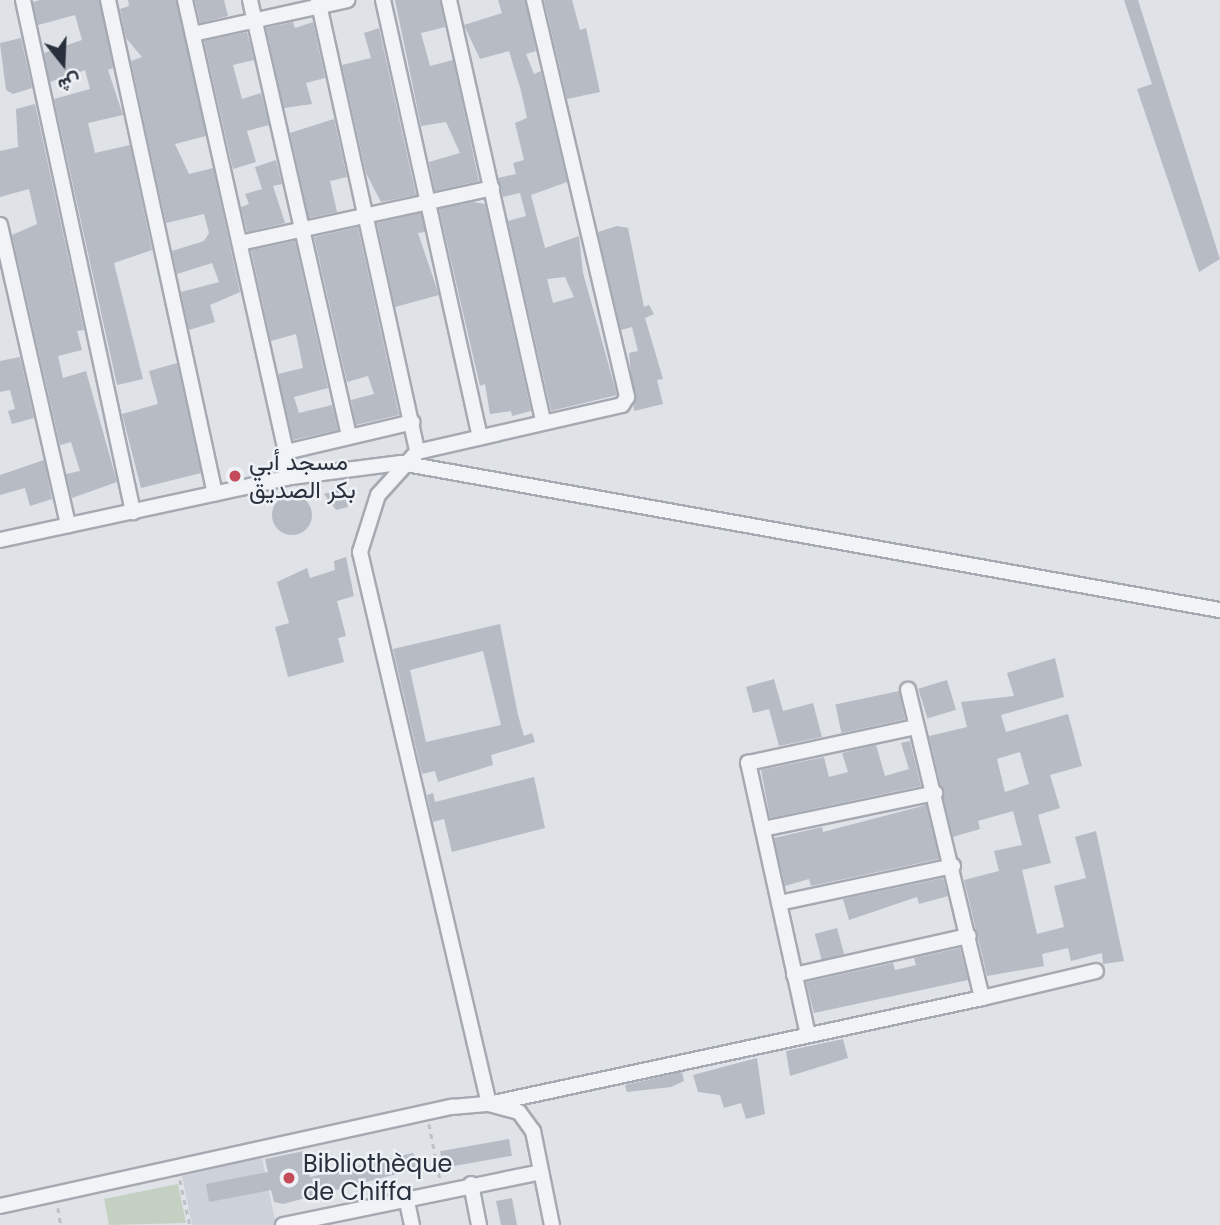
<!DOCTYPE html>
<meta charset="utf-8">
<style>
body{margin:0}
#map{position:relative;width:1220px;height:1225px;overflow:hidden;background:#dfe2e7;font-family:Poppins,Vazirmatn,sans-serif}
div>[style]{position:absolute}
.built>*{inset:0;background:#cdd1d9}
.green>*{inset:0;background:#c4d0c1}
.building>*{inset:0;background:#b6bbc4;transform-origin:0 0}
.round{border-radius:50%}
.path>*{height:2.5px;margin-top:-1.25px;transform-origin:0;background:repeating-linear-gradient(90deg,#bdc0c6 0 5px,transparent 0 10px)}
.roads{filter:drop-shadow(2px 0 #a5a9b1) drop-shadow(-2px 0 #a5a9b1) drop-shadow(0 2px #a5a9b1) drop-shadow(0 -2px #a5a9b1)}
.minor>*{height:14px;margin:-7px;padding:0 7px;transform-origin:7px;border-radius:7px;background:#f1f3f6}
.dots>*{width:19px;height:19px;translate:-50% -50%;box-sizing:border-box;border:4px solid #eef1f5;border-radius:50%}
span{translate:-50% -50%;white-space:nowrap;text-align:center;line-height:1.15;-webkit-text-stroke:5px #eef1f5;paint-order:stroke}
.poi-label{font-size:24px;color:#29303d}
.left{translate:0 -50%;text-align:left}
.north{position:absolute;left:28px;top:28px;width:70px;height:70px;-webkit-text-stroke:5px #eef1f5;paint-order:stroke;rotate:162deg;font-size:19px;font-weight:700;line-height:28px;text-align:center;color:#29303d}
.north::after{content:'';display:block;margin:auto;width:24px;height:32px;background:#29303d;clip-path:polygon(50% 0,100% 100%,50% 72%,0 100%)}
</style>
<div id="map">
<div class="built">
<div style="clip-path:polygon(262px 1158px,276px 1225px,192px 1225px,182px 1176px)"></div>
</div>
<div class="green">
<div style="clip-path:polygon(178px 1184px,186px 1223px,109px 1225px,104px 1199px)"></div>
</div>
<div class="building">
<div style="clip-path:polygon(40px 0,99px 0,113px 68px,108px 70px,123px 115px,88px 123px,95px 153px,130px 145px,152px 250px,114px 263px,143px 379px,117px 385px,54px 99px,90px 89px,85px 70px,50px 82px,44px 53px,82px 40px,75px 15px,38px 25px,33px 2px)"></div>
<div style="clip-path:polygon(128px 0,176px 0,206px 136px,175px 144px,189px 174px,213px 168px,240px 292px,210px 305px,215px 322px,189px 330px,181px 292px,219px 282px,212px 263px,177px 274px,172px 251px,204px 241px,209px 233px,204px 214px,166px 223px,131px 61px,142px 57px,126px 38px,120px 9px,129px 6px)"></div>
<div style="clip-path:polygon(195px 0,224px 0,228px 16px,200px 23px)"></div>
<div style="clip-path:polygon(395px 0,440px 0,445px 27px,421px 33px,430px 66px,453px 60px,479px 181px,435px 191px,429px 162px,460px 153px,446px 122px,421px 126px)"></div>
<div style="clip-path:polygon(evenodd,498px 0,525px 0,536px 51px,526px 54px,534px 74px,541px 71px,567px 182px,531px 195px,545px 248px,579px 236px,583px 273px,617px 395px,551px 411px,508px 221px,526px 216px,520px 193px,503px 197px,498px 178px,516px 174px,513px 163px,524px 160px,515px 123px,527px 118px,521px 91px,509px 51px,480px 59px,464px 25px,502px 13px,498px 0,565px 277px,574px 297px,553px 303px,547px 279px,565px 277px)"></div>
<div style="clip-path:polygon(544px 0,572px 0,580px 30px,586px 28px,600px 92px,567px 99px)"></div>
<div style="clip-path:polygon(1124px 0,1138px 0,1220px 259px,1199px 272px,1137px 89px,1152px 84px)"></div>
<div style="clip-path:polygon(293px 22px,295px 28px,313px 22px,325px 78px,306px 83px,312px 104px,284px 108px,266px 28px)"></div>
<div style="clip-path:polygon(379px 28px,416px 195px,381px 202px,366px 173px,342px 65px,371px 58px,364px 33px)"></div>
<div style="clip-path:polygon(247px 32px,254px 60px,233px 65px,242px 99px,261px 93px,269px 125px,247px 131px,256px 162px,233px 169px,204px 41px)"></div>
<div style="clip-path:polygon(21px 38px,32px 88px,13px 94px,6px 90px,0 43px)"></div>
<div style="clip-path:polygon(35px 104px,84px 330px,77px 331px,82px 350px,58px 356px,63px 378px,86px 371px,117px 482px,72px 498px,66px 474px,80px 471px,71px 442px,60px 445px,12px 235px,37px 224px,29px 189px,0 197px,0 151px,18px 147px,16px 109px)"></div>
<div style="clip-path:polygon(334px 119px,347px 177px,330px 181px,337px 212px,309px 218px,290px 133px)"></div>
<div style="clip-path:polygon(276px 160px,282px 184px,273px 186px,285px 223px,247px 232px,241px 207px,249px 204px,245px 194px,262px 189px,255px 167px)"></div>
<div style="clip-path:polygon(473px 202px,485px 204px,531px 411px,512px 416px,511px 411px,490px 414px,485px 384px,480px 386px,439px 209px)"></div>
<div style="clip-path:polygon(421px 213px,425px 232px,418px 233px,439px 295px,395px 307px,377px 223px)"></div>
<div style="clip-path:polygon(617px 226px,628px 228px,644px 307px,649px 305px,654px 314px,645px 318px,663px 379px,657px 380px,663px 404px,634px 411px,629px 353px,638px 351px,632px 327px,621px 330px,598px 232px)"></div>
<div style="clip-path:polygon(358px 227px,399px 415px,356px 425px,351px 400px,374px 394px,368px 376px,347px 382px,314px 237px)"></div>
<div style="clip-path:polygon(295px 241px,328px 388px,294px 397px,299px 413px,332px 405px,338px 430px,293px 440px,278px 374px,303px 368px,296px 334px,271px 341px,251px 250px)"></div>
<div style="clip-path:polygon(20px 357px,34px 418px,12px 424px,8px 411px,15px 409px,10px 390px,0 392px,0 361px)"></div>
<div style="clip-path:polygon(177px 363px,201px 473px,141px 488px,122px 414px,158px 404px,149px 371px)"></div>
<div style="clip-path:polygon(44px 460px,52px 499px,30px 506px,25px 488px,0 495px,0 475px)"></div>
<div style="clip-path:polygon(343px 488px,348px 507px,336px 510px,324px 494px)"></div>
<div class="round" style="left:272px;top:495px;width:40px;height:40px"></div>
<div style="clip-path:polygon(346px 557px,354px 596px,337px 601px,346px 636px,338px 638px,344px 662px,288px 677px,275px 627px,289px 623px,277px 582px,307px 568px,310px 578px,335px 570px,334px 561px)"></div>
<div style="clip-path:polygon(evenodd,500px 624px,518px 715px,524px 736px,532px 733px,535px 742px,491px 755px,493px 765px,438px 782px,435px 771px,422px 774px,393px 649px,500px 624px,483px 651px,501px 725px,426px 742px,410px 670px,483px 651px)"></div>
<div style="clip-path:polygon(evenodd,1055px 658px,1064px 697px,1001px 715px,1006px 732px,1068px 714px,1082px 766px,1050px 775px,1060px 808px,1038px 815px,1051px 863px,1022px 870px,1037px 934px,1064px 927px,1054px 886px,1086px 878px,1075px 837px,1096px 831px,1124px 961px,1103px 964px,1102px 953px,1071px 961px,1068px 948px,1042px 954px,1044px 966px,987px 976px,964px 880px,999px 871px,994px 851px,1022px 845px,1013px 811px,978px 821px,980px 829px,953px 837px,929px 736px,967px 727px,961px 702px,1014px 696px,1007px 673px,1055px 658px,1020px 752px,1029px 784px,1005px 792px,997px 759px,1020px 752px)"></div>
<div style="clip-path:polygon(774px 679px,783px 711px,813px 703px,822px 737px,779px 746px,769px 709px,753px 713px,746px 687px)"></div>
<div style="left:947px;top:680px;width:31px;height:30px;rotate:73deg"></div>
<div style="left:899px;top:691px;width:29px;height:65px;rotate:78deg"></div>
<div style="clip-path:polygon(910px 741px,921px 786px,770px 818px,761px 770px,824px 757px,829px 777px,848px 772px,842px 753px,876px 745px,885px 776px,909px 769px,901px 743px)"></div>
<div style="clip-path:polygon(534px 777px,545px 828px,452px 852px,444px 819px,433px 822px,427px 795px,433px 793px,435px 802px)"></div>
<div style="clip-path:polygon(926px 805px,939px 859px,811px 886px,809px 879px,785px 886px,774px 838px,822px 827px,823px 832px)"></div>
<div style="clip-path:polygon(943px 878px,948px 896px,919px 904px,917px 897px,849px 920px,843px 899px)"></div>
<div style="left:837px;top:928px;width:27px;height:23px;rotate:75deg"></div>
<div style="clip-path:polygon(960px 948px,968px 980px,814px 1013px,806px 982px,893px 963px,895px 970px,916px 965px,914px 958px)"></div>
<div style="clip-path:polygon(843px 1039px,848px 1058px,790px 1076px,786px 1051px)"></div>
<div style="clip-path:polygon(757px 1058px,765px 1114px,746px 1119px,741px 1103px,724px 1108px,720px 1095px,698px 1092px,693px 1075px)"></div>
<div style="clip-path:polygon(682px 1072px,684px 1081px,671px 1087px,627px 1092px,625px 1085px)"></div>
<div style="left:509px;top:1139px;width:17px;height:70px;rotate:80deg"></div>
<div style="clip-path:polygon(304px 1151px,310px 1177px,413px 1153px,423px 1167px,283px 1204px,274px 1202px,271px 1190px,209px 1202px,206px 1184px,268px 1172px,265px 1159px)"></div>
<div style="clip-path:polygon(512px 1198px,517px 1225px,501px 1225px,496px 1201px)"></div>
</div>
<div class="path">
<div style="left:429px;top:1124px;width:56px;rotate:78.7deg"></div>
<div style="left:180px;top:1180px;width:46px;rotate:77.5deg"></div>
<div style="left:58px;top:1208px;width:17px;rotate:80deg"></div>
</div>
<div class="roads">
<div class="minor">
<div style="left:23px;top:0;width:524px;rotate:77.87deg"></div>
<div style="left:108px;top:0;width:505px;rotate:77.78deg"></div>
<div style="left:185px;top:0;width:463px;rotate:77.4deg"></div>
<div style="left:286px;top:452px;width:26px;rotate:90deg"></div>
<div style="left:250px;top:0;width:447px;rotate:77.2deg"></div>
<div style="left:318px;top:0;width:463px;rotate:77.6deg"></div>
<div style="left:383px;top:0;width:448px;rotate:77.5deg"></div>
<div style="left:449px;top:0;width:432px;rotate:77.4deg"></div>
<div style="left:534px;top:0;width:408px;rotate:76.8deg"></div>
<div style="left:627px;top:397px;width:9px;rotate:122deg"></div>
<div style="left:622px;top:405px;width:210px;rotate:167.1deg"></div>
<div style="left:417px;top:452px;width:58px;rotate:132.2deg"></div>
<div style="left:378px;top:495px;width:60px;rotate:107.5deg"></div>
<div style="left:360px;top:552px;width:567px;rotate:76.85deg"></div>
<div style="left:489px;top:1104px;width:504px;rotate:-12.13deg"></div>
<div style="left:982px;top:998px;width:317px;rotate:-103.5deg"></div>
<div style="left:193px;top:34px;width:158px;rotate:-12.4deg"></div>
<div style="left:0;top:225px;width:308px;rotate:77.2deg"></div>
<div style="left:240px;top:243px;width:258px;rotate:-12.3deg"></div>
<div style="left:286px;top:452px;width:130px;rotate:-13.3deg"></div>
<div style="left:0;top:540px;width:298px;rotate:-12.2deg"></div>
<div style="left:291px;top:477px;width:111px;rotate:-7.3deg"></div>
<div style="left:401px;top:463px;width:832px;rotate:10.18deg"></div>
<div style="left:763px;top:829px;width:176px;rotate:-11.8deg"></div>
<div style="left:779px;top:903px;width:178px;rotate:-12deg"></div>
<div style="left:794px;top:975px;width:179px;rotate:-12.6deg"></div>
<div style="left:982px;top:998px;width:117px;rotate:-13.3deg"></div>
<div style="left:808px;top:1035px;width:279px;rotate:-102.4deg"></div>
<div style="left:748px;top:763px;width:172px;rotate:-12.1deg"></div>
<div style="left:471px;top:1184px;width:42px;rotate:79deg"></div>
<div style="left:406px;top:1197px;width:29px;rotate:78deg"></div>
<div style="left:0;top:1206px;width:463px;rotate:-12.4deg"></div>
<div style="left:452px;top:1107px;width:37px;rotate:-5deg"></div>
<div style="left:489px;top:1104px;width:31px;rotate:15deg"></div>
<div style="left:519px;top:1112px;width:24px;rotate:54deg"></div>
<div style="left:533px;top:1131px;width:96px;rotate:78.6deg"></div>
<div style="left:283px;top:1225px;width:263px;rotate:-11.6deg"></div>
</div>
</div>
<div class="dots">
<div style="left:235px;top:476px;background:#c44c5a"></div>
<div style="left:289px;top:1178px;background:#c44c5a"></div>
</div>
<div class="poi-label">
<span class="left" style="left:249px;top:476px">مسجد أبي<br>بكر الصديق</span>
<span class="left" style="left:303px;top:1178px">Bibliothèque<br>de Chiffa</span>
</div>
<div class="north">ش</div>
</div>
